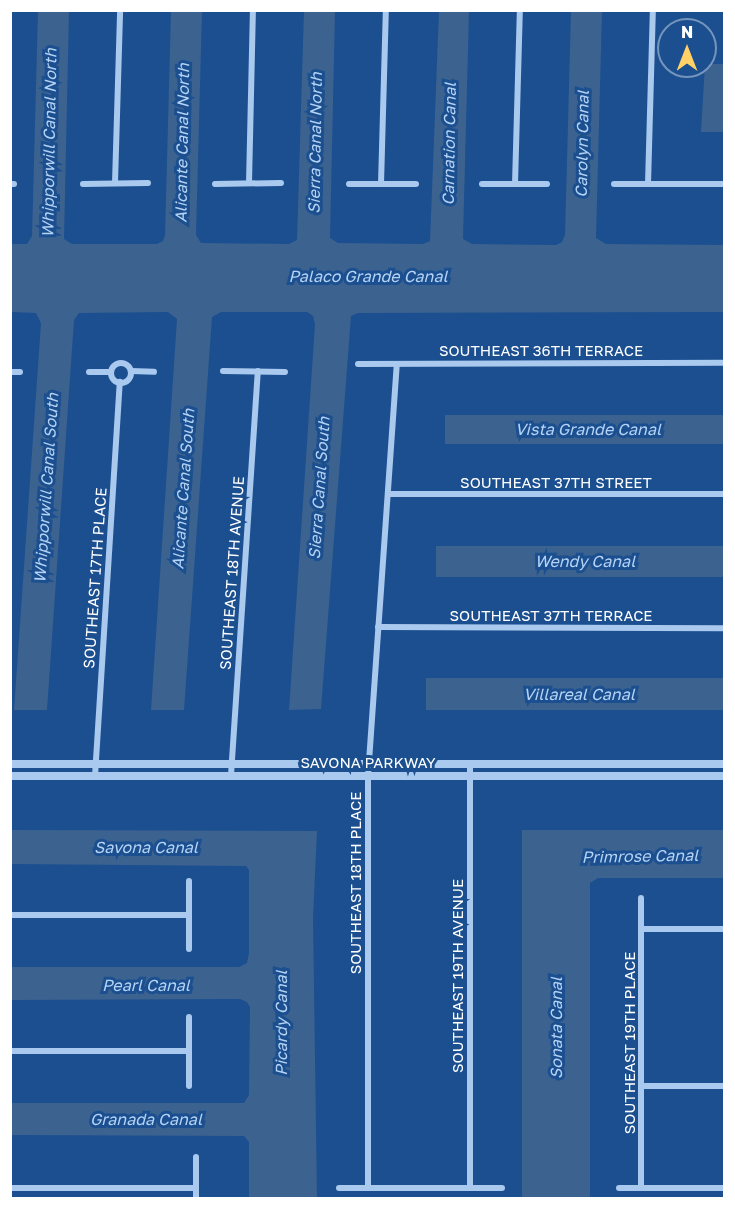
<!DOCTYPE html>
<style>
body{margin:0}
#map{position:relative;width:735px;height:1209px;overflow:hidden;background:#1b4f8f;font-family:"Golos Text",sans-serif}
div>[style]{position:absolute}
.water>*{inset:0;background:#3c6290;transform-origin:0 0}
.minor>*{height:6px;margin:-3px;padding:0 3px;transform-origin:3px;border-radius:3px;background:#a9c9ee}
.minor>.ring{margin:-3px;padding:0;box-sizing:content-box;background:none;border:6px solid #a9c9ee;border-radius:50%}
.tertiary>*{height:8px;margin:-4px;padding:0 4px;transform-origin:4px;border-radius:4px;background:#a9c9ee}
span{translate:-50% -50%;white-space:nowrap;text-align:center;line-height:1.15;-webkit-text-stroke:6px #1b4f8f;paint-order:stroke}
.street-label{font-size:15px;color:#fff}
.water-label{font-size:16px;color:#b5d3f5;font-style:italic}
.frame{position:absolute;inset:0;border:12px solid #fff;pointer-events:none}
.north{position:absolute;left:657px;top:18px;width:60px;height:60px;box-sizing:border-box;background:#1b4f8f;border:2px solid #7695bc;border-radius:50%;rotate:0deg;font-size:16px;font-weight:700;line-height:24px;text-align:center;color:#fff}
.north::after{content:'';display:block;margin:auto;width:21px;height:27px;background:#ffd166;clip-path:polygon(50% 0,100% 100%,50% 72%,0 100%)}
</style>
<div id="map">
<div class="water">
<div style="clip-path:polygon(171px 11px,202px 11px,196px 235px,201px 243px,289px 244px,297px 240px,304px 10px,335px 11px,330px 238px,338px 243px,423px 244px,430px 241px,439px 11px,469px 10px,463px 239px,472px 244px,556px 245px,562px 242px,565px 235px,571px 11px,602px 11px,596px 238px,606px 244px,724px 245px,724px 312px,358px 313px,351px 316px,321px 709px,289px 710px,315px 324px,313px 316px,307px 312px,221px 312px,212px 317px,184px 710px,151px 710px,177px 319px,168px 312px,79px 313px,74px 320px,47px 710px,14px 710px,41px 323px,36px 313px,11px 312px,10px 244px,27px 244px,32px 236px,38px 11px,69px 11px,64px 239px,72px 244px,157px 244px,163px 241px,165px 235px)"></div>
<div style="clip-path:polygon(705px 64px,724px 64px,724px 132px,701px 132px)"></div>
<div style="left:445px;top:415px;width:279px;height:29px"></div>
<div style="left:436px;top:546px;width:288px;height:31px"></div>
<div style="left:724px;top:678px;width:32px;height:298px;rotate:90deg"></div>
<div style="clip-path:polygon(11px 830px,317px 831px,313px 918px,317px 1198px,249px 1198px,249px 1142px,244px 1136px,11px 1135px,11px 1103px,244px 1103px,249px 1095px,250px 1007px,247px 1002px,240px 999px,11px 1000px,11px 967px,239px 967px,247px 963px,249px 953px,249px 870px,246px 866px,11px 864px)"></div>
<div style="clip-path:polygon(522px 830px,724px 830px,724px 878px,598px 878px,590px 883px,590px 1198px,522px 1198px)"></div>
</div>
<div class="minor">
<div style="left:115px;top:183px;width:173px;rotate:-88.3deg"></div>
<div style="left:249px;top:183px;width:173px;rotate:-88.7deg"></div>
<div style="left:10px;top:184px;width:4px"></div>
<div style="left:83px;top:184px;width:65px;rotate:-0.9deg"></div>
<div style="left:215px;top:184px;width:66px;rotate:-0.9deg"></div>
<div style="left:349px;top:184px;width:67px"></div>
<div style="left:381px;top:184px;width:174px;rotate:-88.4deg"></div>
<div style="left:482px;top:184px;width:65px"></div>
<div style="left:515px;top:184px;width:174px;rotate:-88.4deg"></div>
<div style="left:614px;top:184px;width:110px"></div>
<div style="left:648px;top:184px;width:174px;rotate:-88.4deg"></div>
<div class="ring" style="left:111px;top:363px;width:14px;height:14px"></div>
<div style="left:358px;top:364px;width:366px;rotate:-0.2deg"></div>
<div style="left:131px;top:371px;width:23px;rotate:2deg"></div>
<div style="left:223px;top:371px;width:62px;rotate:0.9deg"></div>
<div style="left:10px;top:372px;width:10px"></div>
<div style="left:89px;top:372px;width:22px"></div>
<div style="left:388px;top:494px;width:336px"></div>
<div style="left:378px;top:627px;width:346px;rotate:0.2deg"></div>
<div style="left:470px;top:765px;width:423px;rotate:90deg"></div>
<div style="left:231px;top:775px;width:405px;rotate:-86.2deg"></div>
<div style="left:95px;top:776px;width:395px;rotate:-86.4deg"></div>
<div style="left:189px;top:881px;width:68px;rotate:90deg"></div>
<div style="left:641px;top:898px;width:290px;rotate:90deg"></div>
<div style="left:10px;top:915px;width:179px"></div>
<div style="left:641px;top:929px;width:83px"></div>
<div style="left:189px;top:1017px;width:69px;rotate:90deg"></div>
<div style="left:10px;top:1051px;width:179px"></div>
<div style="left:642px;top:1086px;width:82px"></div>
<div style="left:10px;top:1188px;width:186px"></div>
<div style="left:196px;top:1188px;width:31px;rotate:-90deg"></div>
<div style="left:339px;top:1188px;width:163px"></div>
<div style="left:368px;top:1188px;width:412px;rotate:-90deg"></div>
<div style="left:368px;top:776px;width:413px;rotate:-86deg"></div>
<div style="left:619px;top:1188px;width:105px"></div>
<div style="left:196px;top:1198px;width:10px;rotate:-90deg"></div>
</div>
<div class="tertiary">
<div style="left:10px;top:764px;width:714px"></div>
<div style="left:10px;top:776px;width:714px"></div>
</div>
<div class="street-label">
<span style="left:541px;top:351px">SOUTHEAST 36TH TERRACE</span>
<span style="left:556px;top:483px">SOUTHEAST 37TH STREET</span>
<span style="left:232px;top:573px;rotate:-86deg">SOUTHEAST 18TH AVENUE</span>
<span style="left:95px;top:578px;rotate:-86deg">SOUTHEAST 17TH PLACE</span>
<span style="left:551px;top:616px">SOUTHEAST 37TH TERRACE</span>
<span style="left:368px;top:763px">SAVONA PARKWAY</span>
<span style="left:356px;top:883px;rotate:-90deg">SOUTHEAST 18TH PLACE</span>
<span style="left:458px;top:976px;rotate:-90deg">SOUTHEAST 19TH AVENUE</span>
<span style="left:630px;top:1043px;rotate:-90deg">SOUTHEAST 19TH PLACE</span>
</div>
<div class="water-label">
<span style="left:49px;top:143px;rotate:-89deg">Whipporwill Canal North</span>
<span style="left:182px;top:143px;rotate:-89deg">Alicante Canal North</span>
<span style="left:315px;top:143px;rotate:-89deg">Sierra Canal North</span>
<span style="left:449px;top:144px;rotate:-89deg">Carnation Canal</span>
<span style="left:582px;top:144px;rotate:-89deg">Carolyn Canal</span>
<span style="left:368px;top:276px">Palaco Grande Canal</span>
<span style="left:588px;top:429px">Vista Grande Canal</span>
<span style="left:46px;top:488px;rotate:-86deg">Whipporwill Canal South</span>
<span style="left:319px;top:488px;rotate:-86deg">Sierra Canal South</span>
<span style="left:183px;top:489px;rotate:-86deg">Alicante Canal South</span>
<span style="left:585px;top:561px">Wendy Canal</span>
<span style="left:579px;top:694px">Villareal Canal</span>
<span style="left:146px;top:847px">Savona Canal</span>
<span style="left:640px;top:856px;rotate:-1deg">Primrose Canal</span>
<span style="left:146px;top:985px">Pearl Canal</span>
<span style="left:281px;top:1023px;rotate:-90deg">Picardy Canal</span>
<span style="left:556px;top:1028px;rotate:-90deg">Sonata Canal</span>
<span style="left:146px;top:1119px">Granada Canal</span>
</div>
<div class="frame"></div>
<div class="north">N</div>
</div>
